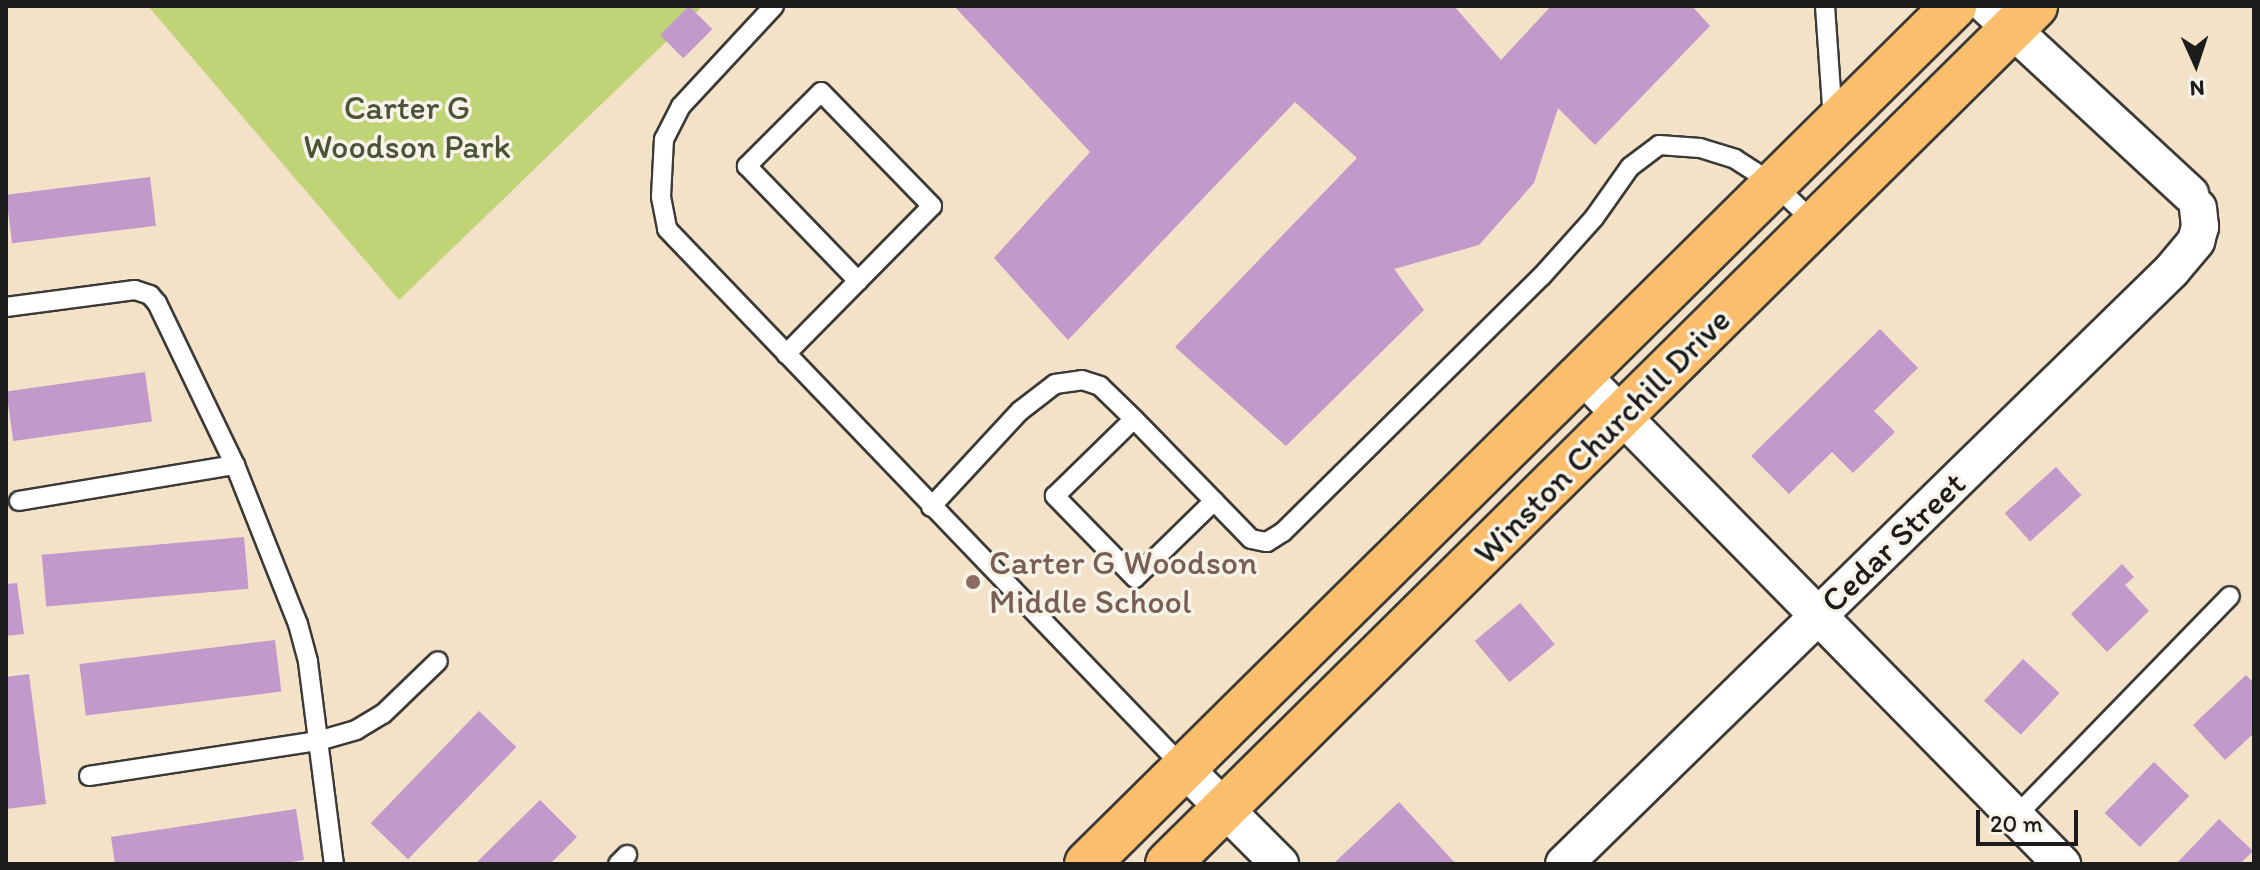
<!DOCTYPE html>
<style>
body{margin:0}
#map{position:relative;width:2260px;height:870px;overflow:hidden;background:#f3e1c8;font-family:Itim,sans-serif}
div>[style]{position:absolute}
.green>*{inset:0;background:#c0d376}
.building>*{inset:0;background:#c199ca;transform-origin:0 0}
.roads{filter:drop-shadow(2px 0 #3c3a36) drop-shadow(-2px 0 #3c3a36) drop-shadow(0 2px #3c3a36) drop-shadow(0 -2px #3c3a36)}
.service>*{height:18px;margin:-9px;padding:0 9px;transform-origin:9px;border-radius:9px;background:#fff}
.minor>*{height:36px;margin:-18px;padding:0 18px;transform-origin:18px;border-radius:18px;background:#fff}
.trunk>*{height:44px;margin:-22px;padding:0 22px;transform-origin:22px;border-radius:22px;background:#fabe6d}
.dots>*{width:22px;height:22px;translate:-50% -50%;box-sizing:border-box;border:4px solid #f7f3e8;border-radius:50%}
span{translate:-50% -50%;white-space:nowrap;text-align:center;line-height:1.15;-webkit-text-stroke:7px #f7f3e8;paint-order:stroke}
.park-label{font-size:34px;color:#4d5337}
.street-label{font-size:34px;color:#1c1c1c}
.education-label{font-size:34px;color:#785e54}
.left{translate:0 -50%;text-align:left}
.frame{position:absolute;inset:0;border:8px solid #1c1c1c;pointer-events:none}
.north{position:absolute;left:2156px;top:24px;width:80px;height:80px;-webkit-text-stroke:6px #f7f3e8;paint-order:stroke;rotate:177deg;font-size:22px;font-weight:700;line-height:32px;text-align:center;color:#1c1c1c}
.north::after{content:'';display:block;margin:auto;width:28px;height:36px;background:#1c1c1c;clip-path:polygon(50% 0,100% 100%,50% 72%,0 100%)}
.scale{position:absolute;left:1976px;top:810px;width:102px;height:36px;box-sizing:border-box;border:4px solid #1c1c1c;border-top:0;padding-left:10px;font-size:24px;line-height:28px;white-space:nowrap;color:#1c1c1c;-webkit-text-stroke:6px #f7f3e8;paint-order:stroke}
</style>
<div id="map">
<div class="green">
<div style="clip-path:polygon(148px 6px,703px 6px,399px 300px)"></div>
</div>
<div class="building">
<div style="left:689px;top:6px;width:33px;height:41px;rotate:45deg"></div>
<div style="clip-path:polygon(954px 6px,1454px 6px,1501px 60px,1551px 6px,1692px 6px,1710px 26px,1595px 145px,1558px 108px,1534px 183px,1479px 245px,1394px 269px,1424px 310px,1286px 446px,1175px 347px,1357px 158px,1295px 102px,1068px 340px,994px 258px,1090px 152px)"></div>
<div style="left:150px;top:177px;width:49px;height:145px;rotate:83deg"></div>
<div style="clip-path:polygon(1880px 329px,1918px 368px,1874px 411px,1895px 432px,1853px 473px,1832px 452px,1789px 494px,1751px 456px)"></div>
<div style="left:145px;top:372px;width:50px;height:140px;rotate:82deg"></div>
<div style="left:2056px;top:467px;width:38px;height:69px;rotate:48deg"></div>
<div style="left:244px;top:537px;width:52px;height:203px;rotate:85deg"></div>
<div style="clip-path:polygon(2122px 564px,2134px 577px,2125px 585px,2149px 611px,2107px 652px,2071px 614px)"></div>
<div style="clip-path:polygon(17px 583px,24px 634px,6px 636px,6px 584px)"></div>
<div style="left:1520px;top:603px;width:54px;height:59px;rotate:50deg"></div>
<div style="left:275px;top:640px;width:52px;height:197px;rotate:83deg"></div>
<div style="left:2023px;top:659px;width:50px;height:57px;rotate:43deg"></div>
<div style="clip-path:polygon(29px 674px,46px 804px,6px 809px,6px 677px)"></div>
<div style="clip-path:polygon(2246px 675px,2254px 683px,2254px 733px,2225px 760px,2193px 725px)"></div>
<div style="left:479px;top:711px;width:52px;height:156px;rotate:44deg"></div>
<div style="left:2154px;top:762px;width:49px;height:71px;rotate:44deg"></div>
<div style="clip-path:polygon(540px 800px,577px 837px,550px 864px,475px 864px)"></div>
<div style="clip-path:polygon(1399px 802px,1456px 864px,1333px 864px)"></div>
<div style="clip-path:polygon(296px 809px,304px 860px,279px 864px,115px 864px,111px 837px)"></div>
<div style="clip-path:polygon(2219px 819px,2253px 851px,2240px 864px,2176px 864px)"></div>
</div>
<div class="roads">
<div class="service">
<div style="left:774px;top:6px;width:137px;rotate:132.9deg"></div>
<div style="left:681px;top:106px;width:37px;rotate:117deg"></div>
<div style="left:664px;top:139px;width:58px;rotate:93deg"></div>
<div style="left:661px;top:197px;width:33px;rotate:79deg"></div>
<div style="left:667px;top:229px;width:747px;rotate:46.19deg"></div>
<div style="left:1825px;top:6px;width:113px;rotate:86deg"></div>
<div style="left:6px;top:307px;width:130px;rotate:-7.5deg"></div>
<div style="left:135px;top:290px;width:16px;rotate:18deg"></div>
<div style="left:150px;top:295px;width:11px;rotate:49deg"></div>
<div style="left:157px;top:303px;width:180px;rotate:64.3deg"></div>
<div style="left:235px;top:465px;width:171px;rotate:68.4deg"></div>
<div style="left:298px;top:624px;width:39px;rotate:75deg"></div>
<div style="left:308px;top:662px;width:204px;rotate:82.7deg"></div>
<div style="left:786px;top:354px;width:103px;rotate:-45.4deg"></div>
<div style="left:858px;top:281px;width:105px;rotate:-45.4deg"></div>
<div style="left:932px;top:206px;width:159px;rotate:-134.2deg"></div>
<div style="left:821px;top:92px;width:105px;rotate:135deg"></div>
<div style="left:747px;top:166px;width:160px;rotate:46deg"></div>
<div style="left:1134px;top:419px;width:115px;rotate:45.7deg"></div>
<div style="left:1214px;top:501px;width:110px;rotate:135.7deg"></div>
<div style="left:1135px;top:578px;width:115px;rotate:-134.3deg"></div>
<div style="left:1055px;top:496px;width:110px;rotate:-44.3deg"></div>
<div style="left:19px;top:501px;width:219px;rotate:-9.5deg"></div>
<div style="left:1214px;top:501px;width:53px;rotate:45.8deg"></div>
<div style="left:1251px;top:539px;width:16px;rotate:11deg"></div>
<div style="left:1267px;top:542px;width:19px;rotate:-32deg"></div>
<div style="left:1283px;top:532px;width:363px;rotate:-44.7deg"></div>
<div style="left:1541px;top:277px;width:79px;rotate:-48.1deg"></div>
<div style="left:1594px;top:218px;width:62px;rotate:-54.8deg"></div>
<div style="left:1630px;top:167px;width:36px;rotate:-37deg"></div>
<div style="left:1659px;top:145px;width:41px;rotate:4.2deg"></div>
<div style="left:1700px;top:148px;width:37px;rotate:17deg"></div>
<div style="left:1735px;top:159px;width:46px;rotate:32.7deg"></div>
<div style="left:1774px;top:184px;width:58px;rotate:43.6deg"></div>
<div style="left:931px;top:507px;width:131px;rotate:-47.2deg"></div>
<div style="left:1020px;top:411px;width:44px;rotate:-37.6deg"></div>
<div style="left:1055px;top:384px;width:27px;rotate:-8deg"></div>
<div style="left:1082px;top:380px;width:19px;rotate:18deg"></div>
<div style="left:1100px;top:386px;width:47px;rotate:44.1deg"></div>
<div style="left:89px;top:776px;width:232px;rotate:-8.7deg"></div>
<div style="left:318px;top:741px;width:40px;rotate:-16deg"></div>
<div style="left:356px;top:730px;width:31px;rotate:-31deg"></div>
<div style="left:383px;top:714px;width:76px;rotate:-43.9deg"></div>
<div style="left:2015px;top:817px;width:308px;rotate:-45.8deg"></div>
<div style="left:618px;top:864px;width:13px;rotate:-45deg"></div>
</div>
<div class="minor">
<div style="left:1987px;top:6px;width:277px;rotate:42.8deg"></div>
<div style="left:1581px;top:374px;width:687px;rotate:45.53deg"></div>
<div style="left:1184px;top:768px;width:136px;rotate:45deg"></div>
<div style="left:1564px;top:864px;width:850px;rotate:-44.33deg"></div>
<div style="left:2172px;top:270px;width:38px;rotate:-50deg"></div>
<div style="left:2196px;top:241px;width:15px;rotate:-74deg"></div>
<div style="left:2200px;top:227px;width:19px;rotate:-96deg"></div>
</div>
<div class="trunk">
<div style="left:1087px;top:864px;width:1220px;rotate:-44.7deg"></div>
<div style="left:1168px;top:864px;width:1220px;rotate:-44.7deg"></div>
</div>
</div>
<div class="dots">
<div style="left:973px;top:582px;background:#8d6e63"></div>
</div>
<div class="park-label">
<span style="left:407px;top:127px">Carter G<br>Woodson Park</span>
</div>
<div class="street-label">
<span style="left:1602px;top:436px;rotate:-45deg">Winston Churchill Drive</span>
<span style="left:1893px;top:542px;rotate:-44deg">Cedar Street</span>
</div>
<div class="education-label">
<span class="left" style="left:989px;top:582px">Carter G Woodson<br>Middle School</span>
</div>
<div class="frame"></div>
<div class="north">N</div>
<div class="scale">20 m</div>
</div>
